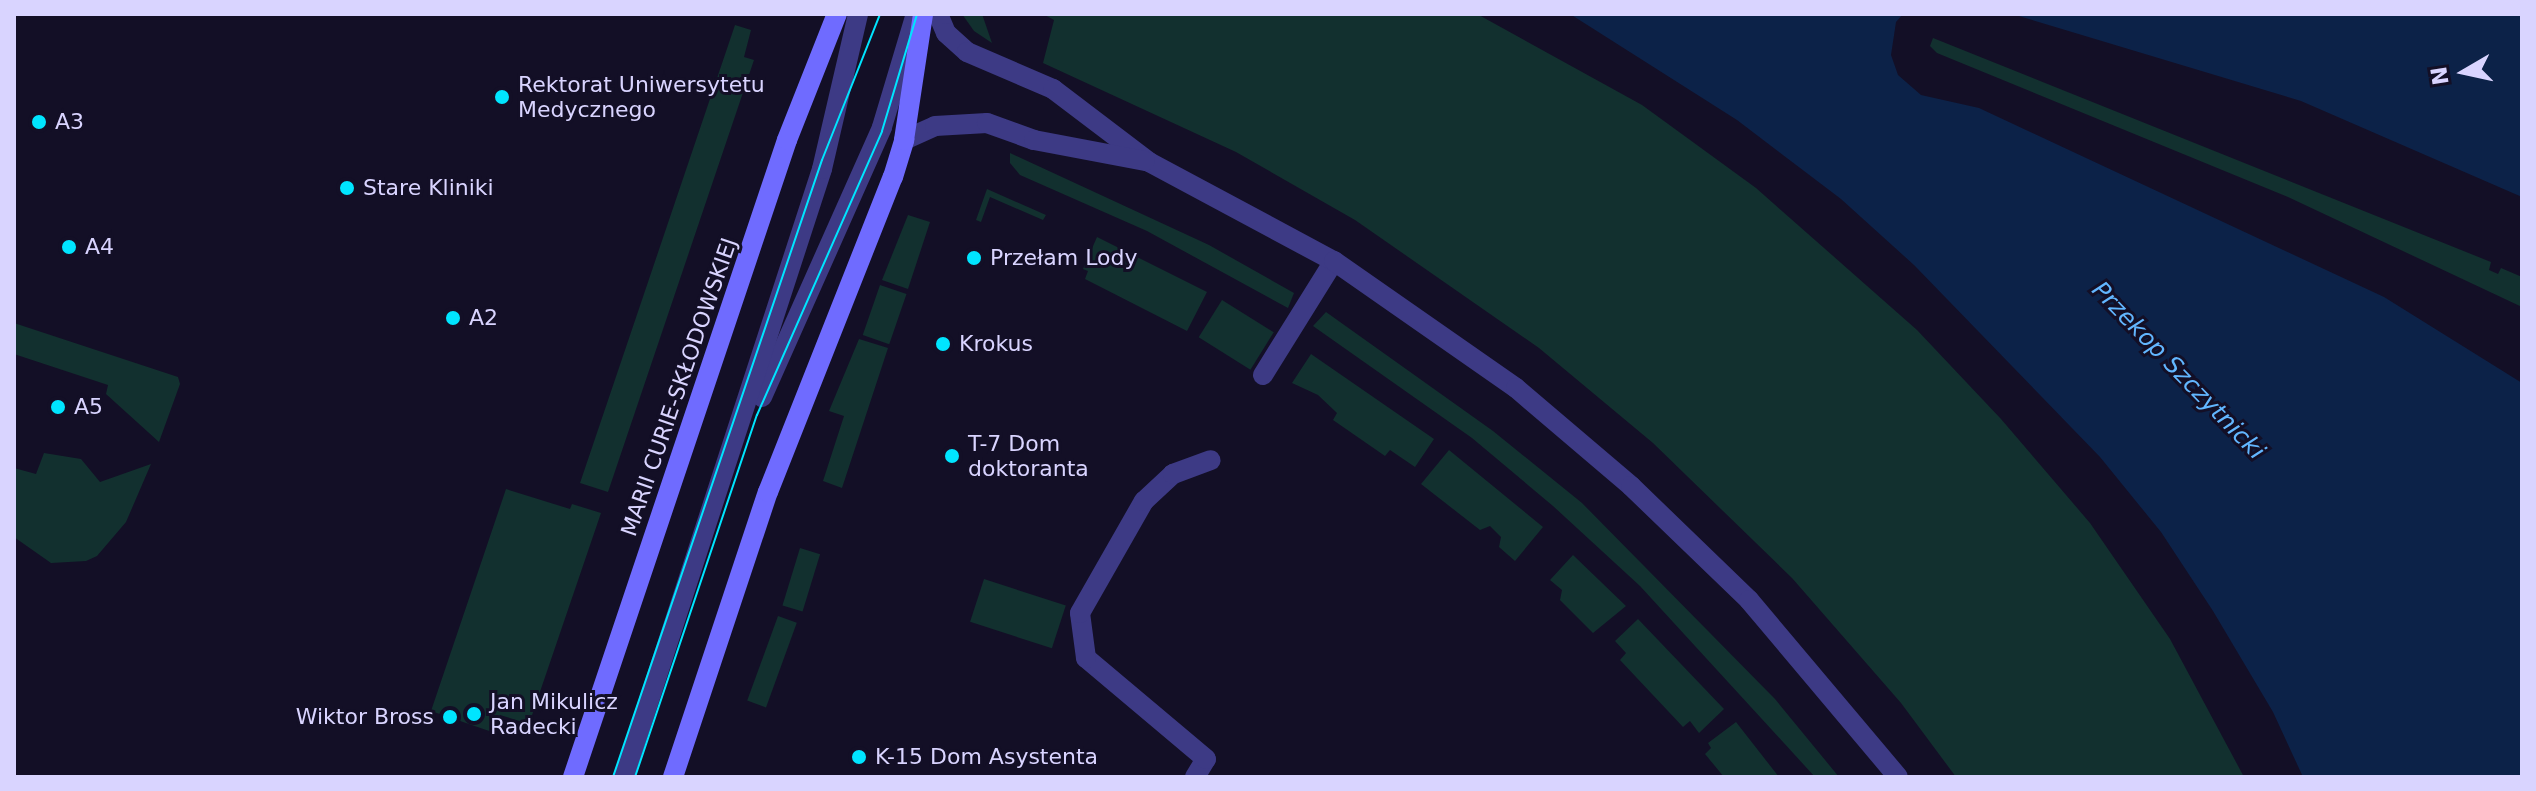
<!DOCTYPE html>
<meta charset="utf-8">
<style>
body{margin:0}
#map{position:relative;width:2536px;height:791px;overflow:hidden;background:#130f26;font-family:"DejaVu Sans",sans-serif}
div>[style]{position:absolute}
.green>*{inset:0;background:#12302f;transform-origin:0 0}
.water>*{inset:0;background:#0c2248}
.lane>*{height:20px;margin:-10px;padding:0 10px;transform-origin:10px;border-radius:10px;background:#3d3a85}
.street>*{height:20px;margin:-10px;padding:0 10px;transform-origin:10px;border-radius:10px;background:#3d3a85}
.secondary>*{height:20px;margin:-10px;padding:0 10px;transform-origin:10px;border-radius:10px;background:#6f6bff}
.tram>*{height:2px;margin:-1px;padding:0 1px;transform-origin:1px;border-radius:1px;background:#00e5ff}
.dots>*{width:22px;height:22px;translate:-50% -50%;box-sizing:border-box;border:4px solid #130f26;border-radius:50%}
span{translate:-50% -50%;white-space:nowrap;text-align:center;line-height:1.15;-webkit-text-stroke:6px #130f26;paint-order:stroke}
.poi-label{font-size:22px;color:#d9d4ff}
.left{translate:0 -50%;text-align:left}
.right{translate:-100% -50%;text-align:right}
.street-label{font-size:22px;color:#d9d4ff}
.water-label{font-size:24px;color:#62b6ff;font-style:italic}
.frame{position:absolute;inset:0;border:16px solid #d9d4ff;pointer-events:none}
.north{position:absolute;left:2424px;top:32px;width:80px;height:80px;-webkit-text-stroke:6px #130f26;paint-order:stroke;rotate:261deg;font-size:22px;font-weight:700;line-height:32px;text-align:center;color:#d9d4ff}
.north::after{content:'';display:block;margin:auto;width:28px;height:36px;background:#d9d4ff;clip-path:polygon(50% 0,100% 100%,50% 72%,0 100%)}
</style>
<div id="map">
<div class="green">
<div style="clip-path:polygon(962px 14px,982px 14px,992px 43px,974px 31px)"></div>
<div style="clip-path:polygon(1043px 14px,1477px 14px,1642px 105px,1756px 188px,1917px 330px,2001px 419px,2090px 523px,2170px 639px,2244px 777px,1956px 777px,1901px 703px,1792px 578px,1653px 443px,1539px 348px,1355px 220px,1236px 152px,1043px 63px,1054px 20px)"></div>
<div style="clip-path:polygon(735px 25px,751px 30px,744px 57px,754px 60px,608px 492px,580px 483px)"></div>
<div style="clip-path:polygon(1933px 38px,2491px 262px,2489px 270px,2498px 274px,2501px 268px,2522px 277px,2522px 307px,2288px 197px,1937px 53px,1930px 46px)"></div>
<div style="clip-path:polygon(1010px 153px,1209px 245px,1294px 293px,1288px 308px,1147px 231px,1020px 175px,1010px 163px)"></div>
<div style="clip-path:polygon(987px 189px,1046px 215px,1043px 220px,990px 197px,981px 222px,976px 220px)"></div>
<div style="clip-path:polygon(908px 215px,930px 222px,908px 289px,882px 280px)"></div>
<div style="clip-path:polygon(1097px 237px,1207px 292px,1187px 331px,1085px 279px,1088px 271px,1083px 269px)"></div>
<div style="left:880px;top:285px;width:28px;height:53px;rotate:19deg"></div>
<div style="left:1222px;top:300px;width:61px;height:44px;rotate:32deg"></div>
<div style="clip-path:polygon(1326px 312px,1493px 431px,1582px 503px,1775px 699px,1839px 777px,1815px 777px,1640px 586px,1553px 506px,1472px 438px,1313px 326px)"></div>
<div style="clip-path:polygon(14px 323px,178px 377px,180px 384px,159px 442px,106px 394px,108px 385px,14px 354px)"></div>
<div style="clip-path:polygon(859px 339px,888px 348px,842px 488px,823px 481px,844px 416px,829px 411px)"></div>
<div style="clip-path:polygon(1311px 354px,1434px 439px,1415px 467px,1390px 450px,1385px 456px,1333px 420px,1337px 413px,1318px 395px,1292px 383px)"></div>
<div style="clip-path:polygon(1449px 450px,1543px 527px,1515px 561px,1499px 547px,1501px 537px,1490px 526px,1480px 530px,1421px 484px)"></div>
<div style="clip-path:polygon(44px 453px,81px 459px,100px 482px,151px 464px,126px 522px,97px 556px,86px 561px,51px 563px,14px 537px,14px 468px,36px 474px)"></div>
<div style="clip-path:polygon(506px 489px,570px 509px,572px 504px,601px 513px,529px 724px,500px 715px,495px 733px,431px 711px)"></div>
<div style="left:800px;top:548px;width:21px;height:60px;rotate:17deg"></div>
<div style="clip-path:polygon(1573px 555px,1626px 606px,1593px 633px,1560px 600px,1562px 590px,1550px 580px)"></div>
<div style="left:984px;top:579px;width:86px;height:45px;rotate:18deg"></div>
<div style="left:778px;top:616px;width:20px;height:90px;rotate:20deg"></div>
<div style="clip-path:polygon(1638px 619px,1724px 709px,1699px 733px,1690px 721px,1683px 727px,1620px 660px,1626px 653px,1615px 641px)"></div>
<div style="clip-path:polygon(1736px 722px,1779px 777px,1724px 777px,1705px 754px,1711px 748px,1708px 743px)"></div>
</div>
<div class="water">
<div style="clip-path:polygon(1570px 14px,1903px 14px,1896px 22px,1891px 55px,1898px 75px,1921px 95px,1979px 108px,2384px 297px,2522px 383px,2522px 777px,2303px 777px,2273px 712px,2213px 611px,2161px 532px,2100px 457px,1914px 265px,1841px 199px,1737px 120px)"></div>
<div style="clip-path:polygon(2012px 14px,2522px 14px,2522px 197px,2301px 101px)"></div>
</div>
<div class="lane">
<div style="left:1263px;top:375px;width:134px;rotate:-58.1deg"></div>
<div style="left:762px;top:397px;width:295px;rotate:-66deg"></div>
<div style="left:882px;top:127px;width:118px;rotate:-73.3deg"></div>
<div style="left:624px;top:777px;width:639px;rotate:-71.96deg"></div>
<div style="left:822px;top:169px;width:159px;rotate:-76.9deg"></div>
<div style="left:1195px;top:777px;width:21px;rotate:-59deg"></div>
<div style="left:1206px;top:759px;width:157px;rotate:-139.9deg"></div>
<div style="left:1086px;top:658px;width:45px;rotate:-97.6deg"></div>
<div style="left:1080px;top:613px;width:129px;rotate:-60.3deg"></div>
<div style="left:1144px;top:501px;width:40px;rotate:-43deg"></div>
<div style="left:1173px;top:474px;width:40px;rotate:-20.2deg"></div>
</div>
<div class="street">
<div style="left:938px;top:14px;width:21px;rotate:67deg"></div>
<div style="left:946px;top:33px;width:28px;rotate:42deg"></div>
<div style="left:967px;top:52px;width:94px;rotate:23.3deg"></div>
<div style="left:1053px;top:89px;width:121px;rotate:37.2deg"></div>
<div style="left:1149px;top:162px;width:210px;rotate:28.2deg"></div>
<div style="left:1334px;top:261px;width:222px;rotate:34.9deg"></div>
<div style="left:1516px;top:388px;width:151px;rotate:40.4deg"></div>
<div style="left:1631px;top:486px;width:164px;rotate:44deg"></div>
<div style="left:1749px;top:600px;width:231px;rotate:49.9deg"></div>
<div style="left:904px;top:140px;width:34px;rotate:-24deg"></div>
<div style="left:935px;top:126px;width:52px;rotate:-3.3deg"></div>
<div style="left:987px;top:123px;width:50px;rotate:19.9deg"></div>
<div style="left:1034px;top:140px;width:113px;rotate:10.7deg"></div>
</div>
<div class="secondary">
<div style="left:573px;top:777px;width:672px;rotate:-71.43deg"></div>
<div style="left:787px;top:140px;width:136px;rotate:-68.4deg"></div>
<div style="left:673px;top:777px;width:300px;rotate:-71.6deg"></div>
<div style="left:768px;top:492px;width:339px;rotate:-68.4deg"></div>
<div style="left:893px;top:177px;width:39px;rotate:-73deg"></div>
<div style="left:904px;top:140px;width:127px;rotate:-81.4deg"></div>
</div>
<div class="tram">
<div style="left:613px;top:777px;width:651px;rotate:-71.29deg"></div>
<div style="left:822px;top:160px;width:157px;rotate:-68.3deg"></div>
<div style="left:635px;top:777px;width:382px;rotate:-71.4deg"></div>
<div style="left:757px;top:415px;width:310px;rotate:-66.2deg"></div>
<div style="left:882px;top:131px;width:122px;rotate:-73.3deg"></div>
</div>
<div class="dots">
<div style="left:502px;top:97px;background:#00e5ff"></div>
<div style="left:39px;top:122px;background:#00e5ff"></div>
<div style="left:347px;top:188px;background:#00e5ff"></div>
<div style="left:69px;top:247px;background:#00e5ff"></div>
<div style="left:974px;top:258px;background:#00e5ff"></div>
<div style="left:453px;top:318px;background:#00e5ff"></div>
<div style="left:943px;top:344px;background:#00e5ff"></div>
<div style="left:58px;top:407px;background:#00e5ff"></div>
<div style="left:952px;top:456px;background:#00e5ff"></div>
<div style="left:474px;top:714px;background:#00e5ff"></div>
<div style="left:450px;top:717px;background:#00e5ff"></div>
<div style="left:859px;top:757px;background:#00e5ff"></div>
</div>
<div class="poi-label">
<span class="left" style="left:518px;top:97px">Rektorat Uniwersytetu<br>Medycznego</span>
<span class="left" style="left:55px;top:122px">A3</span>
<span class="left" style="left:363px;top:188px">Stare Kliniki</span>
<span class="left" style="left:85px;top:247px">A4</span>
<span class="left" style="left:990px;top:258px">Przełam Lody</span>
<span class="left" style="left:469px;top:318px">A2</span>
<span class="left" style="left:959px;top:344px">Krokus</span>
<span class="left" style="left:74px;top:407px">A5</span>
<span class="left" style="left:968px;top:456px">T-7 Dom<br>doktoranta</span>
<span class="left" style="left:490px;top:714px">Jan Mikulicz<br>Radecki</span>
<span class="right" style="left:434px;top:717px">Wiktor Bross</span>
<span class="left" style="left:875px;top:757px">K-15 Dom Asystenta</span>
</div>
<div class="street-label">
<span style="left:679px;top:387px;rotate:-71deg">MARII CURIE-SKŁODOWSKIEJ</span>
</div>
<div class="water-label">
<span style="left:2178px;top:371px;rotate:46deg">Przekop Szczytnicki</span>
</div>
<div class="frame"></div>
<div class="north">N</div>
</div>
